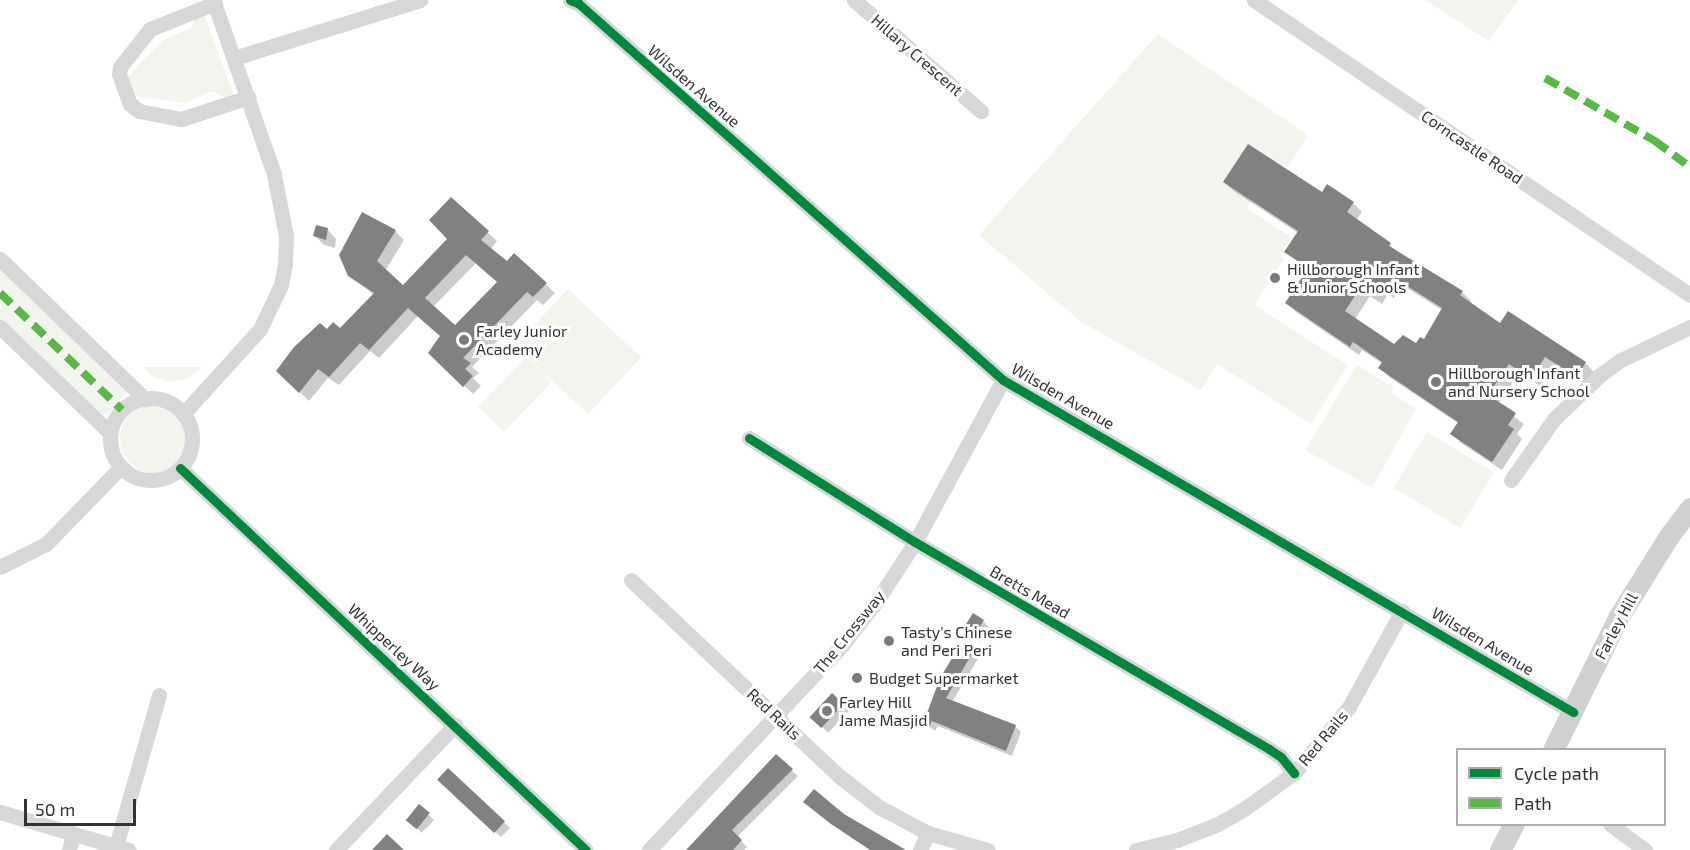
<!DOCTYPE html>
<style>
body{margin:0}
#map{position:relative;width:1690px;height:850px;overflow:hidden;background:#fff;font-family:"Exo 2",sans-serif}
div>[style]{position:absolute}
.green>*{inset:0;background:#f1f5ed;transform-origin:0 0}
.round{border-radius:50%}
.shadow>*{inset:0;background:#0003;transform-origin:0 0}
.building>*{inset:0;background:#818181;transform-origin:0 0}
.street>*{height:15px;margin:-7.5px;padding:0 7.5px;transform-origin:7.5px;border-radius:7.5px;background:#d7d7d7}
.street>.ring{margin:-7.5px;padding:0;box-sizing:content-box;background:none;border:15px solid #d7d7d7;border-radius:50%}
.secondary>*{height:21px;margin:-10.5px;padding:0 10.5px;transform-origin:10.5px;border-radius:10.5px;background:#d0d0d0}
.quiet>*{height:8px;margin-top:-4px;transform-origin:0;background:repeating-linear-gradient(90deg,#58b947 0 15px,transparent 0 23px)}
.cycleway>*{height:9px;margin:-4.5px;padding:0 4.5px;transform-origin:4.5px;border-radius:4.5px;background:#00873e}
.dots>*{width:16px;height:16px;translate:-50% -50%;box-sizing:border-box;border:3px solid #fff;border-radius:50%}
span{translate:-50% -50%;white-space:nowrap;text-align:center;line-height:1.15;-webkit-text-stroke:6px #fff;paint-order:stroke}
.street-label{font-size:16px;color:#333}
.poi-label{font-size:16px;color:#333}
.left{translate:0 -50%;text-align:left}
.legend{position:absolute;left:1456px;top:748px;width:210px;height:78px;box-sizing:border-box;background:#fff;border:2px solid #adadad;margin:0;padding:8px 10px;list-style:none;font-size:18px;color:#333}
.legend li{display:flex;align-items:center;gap:12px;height:30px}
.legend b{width:30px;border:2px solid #adadad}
.scale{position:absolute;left:24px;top:799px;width:112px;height:27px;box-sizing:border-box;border:3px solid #333;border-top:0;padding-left:8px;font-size:18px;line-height:21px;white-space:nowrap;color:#333;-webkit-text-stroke:4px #fff;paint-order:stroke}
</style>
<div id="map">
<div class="green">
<div style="clip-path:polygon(1425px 0,1518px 0,1489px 41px)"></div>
<div style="clip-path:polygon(203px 12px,234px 96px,227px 99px,213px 91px,185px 103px,132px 96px,126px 79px,163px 40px,190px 29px,198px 13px)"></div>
<div style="clip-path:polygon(1158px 34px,1308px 135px,1287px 168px,1278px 163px,1247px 208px,1292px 238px,1280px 255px,1284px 259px,1254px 305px,1348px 365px,1311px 424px,1217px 364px,1201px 390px,1080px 321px,979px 235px)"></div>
<div style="clip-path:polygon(0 263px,129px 390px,109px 413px,97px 413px,0 320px)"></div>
<div style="left:568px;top:289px;width:100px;height:78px;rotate:43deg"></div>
<div style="left:526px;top:357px;width:36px;height:69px;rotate:44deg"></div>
<div style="clip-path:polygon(1357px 365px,1394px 387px,1392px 393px,1416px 409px,1372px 488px,1305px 450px)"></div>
<div style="clip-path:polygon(144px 367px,204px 367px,187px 379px,168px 382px,152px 376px)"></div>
<div class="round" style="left:120px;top:405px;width:68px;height:68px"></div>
<div style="left:1427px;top:432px;width:78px;height:65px;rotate:31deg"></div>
</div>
<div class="shadow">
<div style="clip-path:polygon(evenodd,1224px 182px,1323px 194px,1353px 203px,1362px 212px,1356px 221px,1400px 253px,1462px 292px,1471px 301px,1469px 303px,1501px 326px,1585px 363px,1594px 372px,1586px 385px,1555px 365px,1540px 386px,1519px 372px,1498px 404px,1524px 424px,1517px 434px,1522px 439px,1502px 470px,1461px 443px,1452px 434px,1459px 424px,1389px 377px,1380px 368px,1383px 364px,1362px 350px,1359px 355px,1296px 312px,1287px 303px,1309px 270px,1286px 252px,1298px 233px,1234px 191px,1224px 182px,1402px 285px,1442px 310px,1424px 341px,1416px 345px,1395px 346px,1355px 319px,1370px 296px,1382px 304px,1388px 294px,1394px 298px,1402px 285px)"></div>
<div style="clip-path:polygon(evenodd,451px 199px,497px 241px,490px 250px,507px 263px,514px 255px,555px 293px,543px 305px,537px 300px,472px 367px,479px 373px,473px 378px,481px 386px,473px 394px,430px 353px,442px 336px,418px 316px,379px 358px,370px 351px,339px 385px,328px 378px,309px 401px,278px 371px,327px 331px,340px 330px,374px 295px,349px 275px,395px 231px,404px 240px,385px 271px,403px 287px,449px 239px,451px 199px,476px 263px,499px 282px,455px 327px,433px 307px,476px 263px)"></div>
<div style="clip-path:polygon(327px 229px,336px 239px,335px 248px,324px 245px,315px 236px)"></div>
<div style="clip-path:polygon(983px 621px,989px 627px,980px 642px,965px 630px)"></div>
<div style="clip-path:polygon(972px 653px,978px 659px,952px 702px,1015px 726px,1021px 732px,1012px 756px,938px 726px,935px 731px,925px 723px)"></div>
<div style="left:832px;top:695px;width:23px;height:30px;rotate:43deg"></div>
<div style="clip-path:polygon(776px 756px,798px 776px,737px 837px,747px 847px,744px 850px,690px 850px)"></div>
<div style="clip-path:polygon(448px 770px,510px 828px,501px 837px,445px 786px)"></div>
<div style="left:420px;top:806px;width:20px;height:18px;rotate:45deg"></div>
</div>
<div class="building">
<div style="clip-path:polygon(evenodd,1248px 144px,1322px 192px,1327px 184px,1354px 202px,1347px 212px,1391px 243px,1389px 246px,1463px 291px,1460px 295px,1500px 323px,1508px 311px,1586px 362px,1577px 377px,1545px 357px,1531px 379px,1509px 364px,1488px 395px,1516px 413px,1508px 425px,1514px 429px,1492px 462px,1450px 434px,1458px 422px,1378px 368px,1382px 362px,1353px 342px,1350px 347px,1285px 303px,1308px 268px,1284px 252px,1298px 231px,1223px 182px,1248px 144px,1393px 277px,1442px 308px,1424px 339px,1420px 337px,1416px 343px,1403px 335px,1394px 344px,1345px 311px,1360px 288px,1372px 296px,1379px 286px,1384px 290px,1393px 277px)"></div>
<div style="clip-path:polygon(evenodd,451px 197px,489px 231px,481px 240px,507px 261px,514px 253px,547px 283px,533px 297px,527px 292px,463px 358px,471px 363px,465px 369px,473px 376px,463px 387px,428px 353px,440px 336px,408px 308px,369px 350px,360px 343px,329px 377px,318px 369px,299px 393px,276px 371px,294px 347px,320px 323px,327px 329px,333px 322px,340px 328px,374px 293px,348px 276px,339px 255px,362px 212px,396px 230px,377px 261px,403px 285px,447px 239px,429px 220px,451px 197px,466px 255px,497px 282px,455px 325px,425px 298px,466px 255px)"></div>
<div style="clip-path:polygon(316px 225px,328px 228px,326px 240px,313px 236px)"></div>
<div style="left:973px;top:613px;width:13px;height:20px;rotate:32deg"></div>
<div style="clip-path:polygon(960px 645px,973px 652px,946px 698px,1016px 725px,1006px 751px,932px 721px,929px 727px,923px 724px,940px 678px)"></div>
<div style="left:832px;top:693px;width:16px;height:33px;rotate:43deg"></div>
<div style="clip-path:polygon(776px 754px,793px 769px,732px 830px,742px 840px,733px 850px,686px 850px)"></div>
<div style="left:448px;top:768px;width:78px;height:16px;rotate:43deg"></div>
<div style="clip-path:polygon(814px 789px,844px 814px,906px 850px,870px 850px,831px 824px,803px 802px)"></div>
<div style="left:419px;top:804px;width:14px;height:21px;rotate:39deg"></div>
<div style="clip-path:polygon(387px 834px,404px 850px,372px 850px)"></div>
</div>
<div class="street">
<div style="left:570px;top:0;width:9px;rotate:21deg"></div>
<div style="left:578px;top:3px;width:568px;rotate:41.57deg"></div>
<div style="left:1003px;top:380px;width:660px;rotate:30.22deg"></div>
<div style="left:854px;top:0;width:169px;rotate:41.2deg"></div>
<div style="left:1254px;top:0;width:526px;rotate:34.08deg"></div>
<div style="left:215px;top:3px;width:70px;rotate:158.2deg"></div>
<div style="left:150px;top:29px;width:48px;rotate:128.3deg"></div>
<div style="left:120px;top:67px;width:7px;rotate:98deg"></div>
<div style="left:119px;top:74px;width:32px;rotate:70deg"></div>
<div style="left:130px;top:104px;width:11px;rotate:38deg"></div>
<div style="left:139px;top:111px;width:43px;rotate:10.8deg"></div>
<div style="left:181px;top:119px;width:71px;rotate:-17.9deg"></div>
<div style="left:234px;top:58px;width:195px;rotate:-17.3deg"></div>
<div style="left:0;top:259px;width:202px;rotate:44deg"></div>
<div style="left:0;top:327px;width:153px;rotate:43.9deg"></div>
<div class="ring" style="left:110px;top:398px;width:67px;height:67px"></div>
<div style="left:183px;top:414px;width:115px;rotate:-47.8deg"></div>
<div style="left:260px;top:329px;width:49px;rotate:-64.5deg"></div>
<div style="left:281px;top:285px;width:20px;rotate:-79deg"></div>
<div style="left:285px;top:265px;width:29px;rotate:-88deg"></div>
<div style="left:286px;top:236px;width:63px;rotate:-101deg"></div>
<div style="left:274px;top:174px;width:184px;rotate:-109.3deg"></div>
<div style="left:749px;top:438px;width:196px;rotate:32.1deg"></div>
<div style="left:915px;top:542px;width:410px;rotate:30.3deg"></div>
<div style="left:1269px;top:749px;width:14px;rotate:34deg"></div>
<div style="left:1281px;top:757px;width:21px;rotate:51deg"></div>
<div style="left:180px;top:468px;width:557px;rotate:43.26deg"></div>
<div style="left:1511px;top:480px;width:75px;rotate:-54.8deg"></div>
<div style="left:1554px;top:419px;width:64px;rotate:-43.7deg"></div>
<div style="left:1600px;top:375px;width:24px;rotate:-36deg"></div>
<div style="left:1619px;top:361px;width:79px;rotate:-25.6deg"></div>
<div style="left:0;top:567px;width:51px;rotate:-26.6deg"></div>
<div style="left:46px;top:544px;width:107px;rotate:-45.8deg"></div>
<div style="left:631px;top:580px;width:286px;rotate:43.3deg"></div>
<div style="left:839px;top:776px;width:51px;rotate:37.8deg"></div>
<div style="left:879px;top:807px;width:55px;rotate:28deg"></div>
<div style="left:928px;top:833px;width:62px;rotate:15.8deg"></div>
<div style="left:0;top:812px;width:134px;rotate:16.5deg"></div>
<div style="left:1610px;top:824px;width:44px;rotate:36.6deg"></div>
<div style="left:116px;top:846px;width:157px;rotate:-74.1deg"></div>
<div style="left:69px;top:850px;width:16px;rotate:-76deg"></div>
<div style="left:336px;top:850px;width:173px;rotate:-46.4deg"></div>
<div style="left:649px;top:850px;width:283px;rotate:-46.7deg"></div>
<div style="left:843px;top:644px;width:57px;rotate:-52.1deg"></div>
<div style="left:878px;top:599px;width:68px;rotate:-57deg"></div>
<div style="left:915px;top:542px;width:184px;rotate:-61.5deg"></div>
<div style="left:920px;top:850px;width:19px;rotate:-65deg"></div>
<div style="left:1136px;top:850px;width:42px;rotate:-13.7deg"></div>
<div style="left:1177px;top:840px;width:44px;rotate:-21.3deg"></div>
<div style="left:1218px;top:824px;width:30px;rotate:-30deg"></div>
<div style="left:1244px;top:809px;width:62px;rotate:-35.8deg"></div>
<div style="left:1294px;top:773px;width:86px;rotate:-50.2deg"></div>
<div style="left:1349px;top:707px;width:110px;rotate:-61.1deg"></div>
</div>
<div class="secondary">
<div style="left:1553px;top:750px;width:149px;rotate:-63.8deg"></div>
<div style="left:1619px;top:616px;width:94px;rotate:-58deg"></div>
<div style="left:1669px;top:536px;width:35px;rotate:-53deg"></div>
<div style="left:1500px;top:850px;width:30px;rotate:-62deg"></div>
</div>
<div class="quiet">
<div style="left:1545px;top:78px;width:127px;rotate:29.8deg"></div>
<div style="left:1655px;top:141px;width:44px;rotate:36.6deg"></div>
<div style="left:0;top:293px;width:169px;rotate:43.8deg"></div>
</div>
<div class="cycleway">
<div style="left:570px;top:0;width:9px;rotate:21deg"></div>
<div style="left:578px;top:3px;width:568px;rotate:41.57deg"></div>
<div style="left:1003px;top:380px;width:660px;rotate:30.22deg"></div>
<div style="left:749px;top:438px;width:196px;rotate:32.1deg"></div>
<div style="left:915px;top:542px;width:410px;rotate:30.3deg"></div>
<div style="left:1269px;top:749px;width:14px;rotate:34deg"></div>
<div style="left:1281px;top:757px;width:21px;rotate:51deg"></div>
<div style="left:180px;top:468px;width:557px;rotate:43.26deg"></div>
</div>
<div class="dots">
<div style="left:1275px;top:278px;background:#7a7a7a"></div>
<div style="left:464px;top:340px;background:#7a7a7a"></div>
<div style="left:1436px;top:382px;background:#7a7a7a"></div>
<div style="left:889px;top:641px;background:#7a7a7a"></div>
<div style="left:857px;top:678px;background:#7a7a7a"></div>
<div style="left:827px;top:711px;background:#7a7a7a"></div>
</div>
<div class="street-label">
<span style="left:917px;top:55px;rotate:41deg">Hillary Crescent</span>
<span style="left:694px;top:86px;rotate:41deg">Wilsden Avenue</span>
<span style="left:1472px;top:147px;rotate:34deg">Corncastle Road</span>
<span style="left:1063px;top:396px;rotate:30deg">Wilsden Avenue</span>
<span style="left:1030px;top:592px;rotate:30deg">Bretts Mead</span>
<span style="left:1616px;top:626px;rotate:-62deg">Farley Hill</span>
<span style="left:849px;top:632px;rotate:-51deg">The Crossway</span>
<span style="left:1483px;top:641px;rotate:31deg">Wilsden Avenue</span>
<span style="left:394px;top:647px;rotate:43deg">Whipperley Way</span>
<span style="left:774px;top:714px;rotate:43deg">Red Rails</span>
<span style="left:1323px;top:738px;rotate:-50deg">Red Rails</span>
</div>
<div class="poi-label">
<span class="left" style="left:1287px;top:278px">Hillborough Infant<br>&amp; Junior Schools</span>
<span class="left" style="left:476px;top:340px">Farley Junior<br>Academy</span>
<span class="left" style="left:1448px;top:382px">Hillborough Infant<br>and Nursery School</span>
<span class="left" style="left:901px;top:641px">Tasty's Chinese<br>and Peri Peri</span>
<span class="left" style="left:869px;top:678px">Budget Supermarket</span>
<span class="left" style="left:839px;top:711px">Farley Hill<br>Jame Masjid</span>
</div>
<ul class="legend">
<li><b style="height:8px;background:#00873e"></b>Cycle path</li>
<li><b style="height:8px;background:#58b947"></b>Path</li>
</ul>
<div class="scale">50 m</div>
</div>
